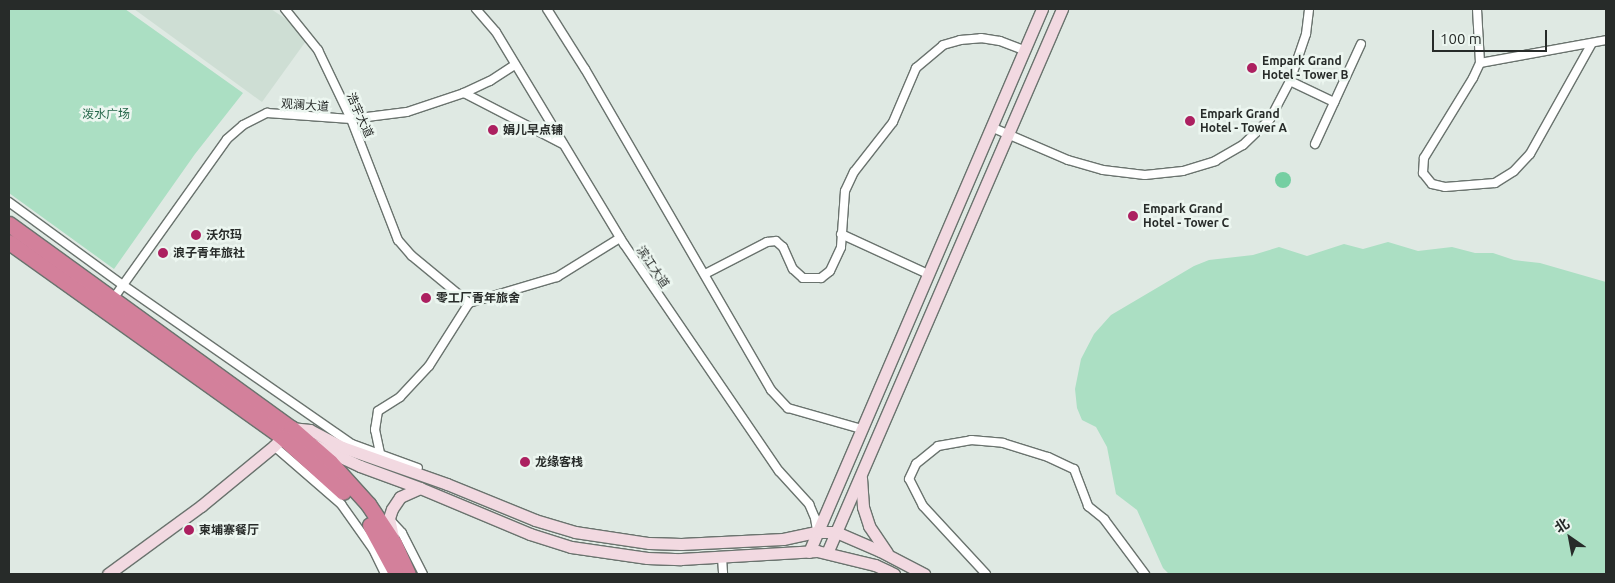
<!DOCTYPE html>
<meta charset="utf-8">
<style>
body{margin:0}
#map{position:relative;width:1615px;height:583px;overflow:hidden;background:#dfe9e3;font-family:Ubuntu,"Noto Sans SC",sans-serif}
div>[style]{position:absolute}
.built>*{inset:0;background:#ceded4}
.green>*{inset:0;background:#abdfc3}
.water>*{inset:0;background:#75cfa2}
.round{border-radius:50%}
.roads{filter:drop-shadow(1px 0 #6a736e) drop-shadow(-1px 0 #6a736e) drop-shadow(0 1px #6a736e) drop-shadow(0 -1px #6a736e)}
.street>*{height:8px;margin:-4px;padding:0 4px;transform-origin:4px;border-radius:4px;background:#fff}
.secondary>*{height:11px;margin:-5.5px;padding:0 5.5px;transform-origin:5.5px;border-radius:5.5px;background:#f2d9e1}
.highway>*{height:15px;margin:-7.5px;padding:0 7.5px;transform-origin:7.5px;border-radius:7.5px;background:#d3809b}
.dots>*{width:14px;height:14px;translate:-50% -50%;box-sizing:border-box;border:2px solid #ecf6f0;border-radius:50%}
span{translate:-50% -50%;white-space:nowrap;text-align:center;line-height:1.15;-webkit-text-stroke:5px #ecf6f0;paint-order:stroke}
.poi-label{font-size:12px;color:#272b29;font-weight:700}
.left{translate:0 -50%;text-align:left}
.street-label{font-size:12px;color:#272b29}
.park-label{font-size:12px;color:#236548}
.frame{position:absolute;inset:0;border:10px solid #272b29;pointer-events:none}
.north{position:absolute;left:1545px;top:513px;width:50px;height:50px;-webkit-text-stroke:4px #ecf6f0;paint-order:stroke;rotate:327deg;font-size:14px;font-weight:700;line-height:20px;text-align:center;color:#272b29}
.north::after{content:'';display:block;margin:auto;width:18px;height:22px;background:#272b29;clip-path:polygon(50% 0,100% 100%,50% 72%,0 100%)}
.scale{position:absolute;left:1432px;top:30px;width:115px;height:22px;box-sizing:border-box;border:2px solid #272b29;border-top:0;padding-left:6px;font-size:15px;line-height:18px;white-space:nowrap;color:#272b29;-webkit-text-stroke:4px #ecf6f0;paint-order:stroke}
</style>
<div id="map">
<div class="built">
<div style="clip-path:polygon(134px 9px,271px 9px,286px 19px,306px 41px,262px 102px)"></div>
</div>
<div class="green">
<div style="clip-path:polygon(9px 9px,125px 9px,243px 93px,195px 154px,114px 269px,9px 193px)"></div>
<div style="clip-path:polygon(1388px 242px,1418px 251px,1452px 247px,1475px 253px,1493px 253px,1514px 260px,1540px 263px,1606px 282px,1606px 574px,1169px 574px,1163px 568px,1137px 510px,1116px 494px,1107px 447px,1096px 427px,1082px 420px,1077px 408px,1075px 389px,1081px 359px,1094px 334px,1111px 315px,1194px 266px,1209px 260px,1253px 255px,1279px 247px,1307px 256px,1344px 244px,1363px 249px)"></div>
</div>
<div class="water">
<div class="round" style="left:1275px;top:172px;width:16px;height:16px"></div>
</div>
<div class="roads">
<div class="street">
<div style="left:285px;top:9px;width:53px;rotate:51.2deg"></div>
<div style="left:318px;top:50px;width:76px;rotate:64.4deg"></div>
<div style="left:351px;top:119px;width:130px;rotate:68.8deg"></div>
<div style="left:398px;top:240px;width:21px;rotate:49deg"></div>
<div style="left:412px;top:256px;width:74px;rotate:39.5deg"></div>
<div style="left:476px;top:9px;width:30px;rotate:49deg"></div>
<div style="left:496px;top:32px;width:248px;rotate:58.9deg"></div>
<div style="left:624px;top:244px;width:275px;rotate:55.7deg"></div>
<div style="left:779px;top:471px;width:45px;rotate:47.7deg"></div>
<div style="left:809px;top:504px;width:15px;rotate:67deg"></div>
<div style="left:815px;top:518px;width:12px;rotate:81deg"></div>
<div style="left:547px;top:9px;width:71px;rotate:57.7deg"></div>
<div style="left:585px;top:69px;width:371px;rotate:59.9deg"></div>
<div style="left:771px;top:390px;width:25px;rotate:47deg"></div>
<div style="left:788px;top:408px;width:76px;rotate:16deg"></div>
<div style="left:1477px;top:9px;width:54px;rotate:86.8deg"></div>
<div style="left:1480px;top:63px;width:17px;rotate:115deg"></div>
<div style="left:1473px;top:78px;width:94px;rotate:121.5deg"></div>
<div style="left:1424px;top:158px;width:15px;rotate:94deg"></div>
<div style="left:1423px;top:173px;width:14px;rotate:51deg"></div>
<div style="left:1432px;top:184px;width:13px;rotate:13deg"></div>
<div style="left:1445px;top:187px;width:50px;rotate:-4.6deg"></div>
<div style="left:1495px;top:183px;width:22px;rotate:-32deg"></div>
<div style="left:1514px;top:171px;width:23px;rotate:-47deg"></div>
<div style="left:1530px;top:154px;width:127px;rotate:-60.8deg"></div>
<div style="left:1480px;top:63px;width:128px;rotate:-10.3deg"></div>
<div style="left:1290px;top:81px;width:49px;rotate:25.5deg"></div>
<div style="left:464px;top:93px;width:111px;rotate:27.3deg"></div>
<div style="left:991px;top:127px;width:84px;rotate:23.2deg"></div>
<div style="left:1068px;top:160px;width:36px;rotate:16deg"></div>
<div style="left:1103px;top:170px;width:42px;rotate:6.8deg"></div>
<div style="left:1145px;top:175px;width:38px;rotate:-6deg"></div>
<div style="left:1183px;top:171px;width:34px;rotate:-17deg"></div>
<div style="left:1215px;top:161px;width:32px;rotate:-30deg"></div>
<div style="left:1243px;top:145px;width:37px;rotate:-44deg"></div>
<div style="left:1270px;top:119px;width:43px;rotate:-62.2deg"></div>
<div style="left:1290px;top:81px;width:50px;rotate:-71.2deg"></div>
<div style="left:1306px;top:34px;width:25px;rotate:-83deg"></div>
<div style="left:1315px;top:144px;width:110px;rotate:-65.3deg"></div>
<div style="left:9px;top:202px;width:141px;rotate:36.1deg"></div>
<div style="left:123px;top:285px;width:279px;rotate:34.8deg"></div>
<div style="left:352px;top:444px;width:70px;rotate:20deg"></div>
<div style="left:841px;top:234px;width:96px;rotate:24.7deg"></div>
<div style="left:705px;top:274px;width:70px;rotate:-27.3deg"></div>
<div style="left:767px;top:242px;width:9px;rotate:-6deg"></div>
<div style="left:776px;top:241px;width:9px;rotate:41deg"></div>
<div style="left:783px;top:247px;width:24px;rotate:66deg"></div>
<div style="left:793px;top:269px;width:13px;rotate:42deg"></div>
<div style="left:803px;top:278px;width:18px"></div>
<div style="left:821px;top:278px;width:11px;rotate:-38deg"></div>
<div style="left:830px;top:271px;width:26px;rotate:-65deg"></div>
<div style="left:841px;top:247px;width:56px;rotate:-85.9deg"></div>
<div style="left:845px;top:191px;width:21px;rotate:-65deg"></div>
<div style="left:854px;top:172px;width:63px;rotate:-52deg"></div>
<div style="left:893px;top:122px;width:59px;rotate:-66.9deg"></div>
<div style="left:916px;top:68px;width:35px;rotate:-40deg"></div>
<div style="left:943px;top:45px;width:18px;rotate:-16deg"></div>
<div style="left:960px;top:40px;width:21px;rotate:-5deg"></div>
<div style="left:981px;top:38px;width:19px;rotate:9deg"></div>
<div style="left:1000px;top:41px;width:26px;rotate:21deg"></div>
<div style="left:113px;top:299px;width:196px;rotate:-54.5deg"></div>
<div style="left:227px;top:139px;width:21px;rotate:-41deg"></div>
<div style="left:243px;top:125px;width:27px;rotate:-27deg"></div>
<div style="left:267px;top:113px;width:84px;rotate:4.1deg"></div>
<div style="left:351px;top:119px;width:56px;rotate:-7.1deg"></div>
<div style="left:407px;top:112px;width:60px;rotate:-18.4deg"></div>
<div style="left:464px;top:93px;width:29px;rotate:-25deg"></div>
<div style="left:490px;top:81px;width:30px;rotate:-33deg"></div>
<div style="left:274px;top:446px;width:89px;rotate:40.9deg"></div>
<div style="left:341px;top:504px;width:55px;rotate:54.6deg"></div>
<div style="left:373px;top:549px;width:28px;rotate:64deg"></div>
<div style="left:380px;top:453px;width:24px;rotate:-102deg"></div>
<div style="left:375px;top:430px;width:19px;rotate:-81deg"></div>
<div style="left:378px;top:411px;width:26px;rotate:-32deg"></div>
<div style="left:400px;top:397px;width:42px;rotate:-46.9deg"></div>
<div style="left:429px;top:366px;width:75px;rotate:-57.6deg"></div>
<div style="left:469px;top:303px;width:92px;rotate:-16.5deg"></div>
<div style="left:557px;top:277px;width:74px;rotate:-31.8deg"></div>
<div style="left:391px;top:521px;width:16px;rotate:47deg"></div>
<div style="left:402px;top:533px;width:46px;rotate:62.9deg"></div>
<div style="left:722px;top:558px;width:16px;rotate:86deg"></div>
<div style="left:986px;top:574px;width:93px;rotate:-132.8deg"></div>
<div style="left:923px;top:506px;width:30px;rotate:-117deg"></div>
<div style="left:909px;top:479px;width:17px;rotate:-65deg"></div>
<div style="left:916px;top:464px;width:28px;rotate:-39deg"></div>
<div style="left:938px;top:446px;width:34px;rotate:-10deg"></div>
<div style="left:971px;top:440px;width:32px;rotate:5deg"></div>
<div style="left:1003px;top:443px;width:47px;rotate:17.3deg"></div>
<div style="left:1048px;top:457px;width:29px;rotate:25deg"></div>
<div style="left:1074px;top:469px;width:40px;rotate:69deg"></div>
<div style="left:1088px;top:506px;width:21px;rotate:39deg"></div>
<div style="left:1104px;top:519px;width:69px;rotate:53.3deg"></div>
</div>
<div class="secondary">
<div style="left:313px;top:444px;width:52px;rotate:25.1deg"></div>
<div style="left:360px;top:466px;width:64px;rotate:20.1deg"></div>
<div style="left:420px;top:488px;width:119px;rotate:22.7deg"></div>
<div style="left:530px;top:534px;width:43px;rotate:17.6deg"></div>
<div style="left:571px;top:547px;width:77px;rotate:8.2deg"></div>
<div style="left:647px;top:558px;width:34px;rotate:2deg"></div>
<div style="left:681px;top:559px;width:136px;rotate:-3.4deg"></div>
<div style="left:817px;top:551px;width:60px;rotate:13.6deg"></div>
<div style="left:875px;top:565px;width:21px;rotate:25deg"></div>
<div style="left:861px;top:478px;width:29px;rotate:86deg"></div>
<div style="left:863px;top:507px;width:20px;rotate:72deg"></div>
<div style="left:869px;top:526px;width:32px;rotate:56deg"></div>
<div style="left:393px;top:537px;width:19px;rotate:-102deg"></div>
<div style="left:389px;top:518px;width:9px;rotate:-72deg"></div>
<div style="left:392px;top:509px;width:14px;rotate:-56deg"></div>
<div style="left:400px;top:497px;width:22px;rotate:-24deg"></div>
<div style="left:809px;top:552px;width:591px;rotate:-66.78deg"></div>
<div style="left:827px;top:553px;width:593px;rotate:-66.64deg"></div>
<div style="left:108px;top:574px;width:115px;rotate:-36.2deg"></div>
<div style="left:201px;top:506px;width:94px;rotate:-39.4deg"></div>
<div style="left:274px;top:446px;width:25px;rotate:-47deg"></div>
<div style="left:291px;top:428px;width:19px;rotate:6deg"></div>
<div style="left:310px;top:430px;width:36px;rotate:28deg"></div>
<div style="left:342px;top:447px;width:111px;rotate:19.4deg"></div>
<div style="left:447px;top:484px;width:95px;rotate:22.2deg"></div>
<div style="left:535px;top:520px;width:42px;rotate:16.7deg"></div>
<div style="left:575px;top:532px;width:75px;rotate:8.5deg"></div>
<div style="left:649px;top:543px;width:32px;rotate:2deg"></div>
<div style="left:681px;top:544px;width:102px;rotate:-2.8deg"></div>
<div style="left:783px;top:539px;width:35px;rotate:-12deg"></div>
<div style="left:817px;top:532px;width:19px"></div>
<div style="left:836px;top:532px;width:48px;rotate:23.4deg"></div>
<div style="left:880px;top:551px;width:50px;rotate:27.6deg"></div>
</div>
<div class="highway">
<div style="left:9px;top:224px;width:348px;rotate:35.9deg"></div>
<div style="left:291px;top:428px;width:52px;rotate:41.1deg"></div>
<div style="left:330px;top:462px;width:57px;rotate:47.9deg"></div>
<div style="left:368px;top:504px;width:47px;rotate:56.3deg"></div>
<div style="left:394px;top:543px;width:34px;rotate:66deg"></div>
<div style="left:9px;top:242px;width:335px;rotate:35.5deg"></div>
<div style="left:282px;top:437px;width:82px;rotate:42deg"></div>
<div style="left:370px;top:525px;width:52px;rotate:61.5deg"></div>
</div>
</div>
<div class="dots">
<div style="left:1252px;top:68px;background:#ac2060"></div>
<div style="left:1190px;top:121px;background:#ac2060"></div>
<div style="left:493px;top:130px;background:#ac2060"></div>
<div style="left:1133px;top:216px;background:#ac2060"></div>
<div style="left:196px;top:235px;background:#ac2060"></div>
<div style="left:163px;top:253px;background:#ac2060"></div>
<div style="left:426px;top:298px;background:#ac2060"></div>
<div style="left:525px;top:462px;background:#ac2060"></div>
<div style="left:189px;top:530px;background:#ac2060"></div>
</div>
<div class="poi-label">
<span class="left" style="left:1262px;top:68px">Empark Grand<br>Hotel - Tower B</span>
<span class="left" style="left:1200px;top:121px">Empark Grand<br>Hotel - Tower A</span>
<span class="left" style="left:503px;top:130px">娟儿早点铺</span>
<span class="left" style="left:1143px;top:216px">Empark Grand<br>Hotel - Tower C</span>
<span class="left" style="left:206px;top:235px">沃尔玛</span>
<span class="left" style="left:173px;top:253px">浪子青年旅社</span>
<span class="left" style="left:436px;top:298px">零工厂青年旅舍</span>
<span class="left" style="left:535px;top:462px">龙缘客栈</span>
<span class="left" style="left:199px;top:530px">柬埔寨餐厅</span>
</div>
<div class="street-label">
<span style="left:305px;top:105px;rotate:4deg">观澜大道</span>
<span style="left:360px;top:115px;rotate:66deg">浩宇大道</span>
<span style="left:653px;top:267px;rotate:56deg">滨江大道</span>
</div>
<div class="park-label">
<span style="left:106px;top:114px">泼水广场</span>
</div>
<div class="frame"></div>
<div class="north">北</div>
<div class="scale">100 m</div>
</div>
